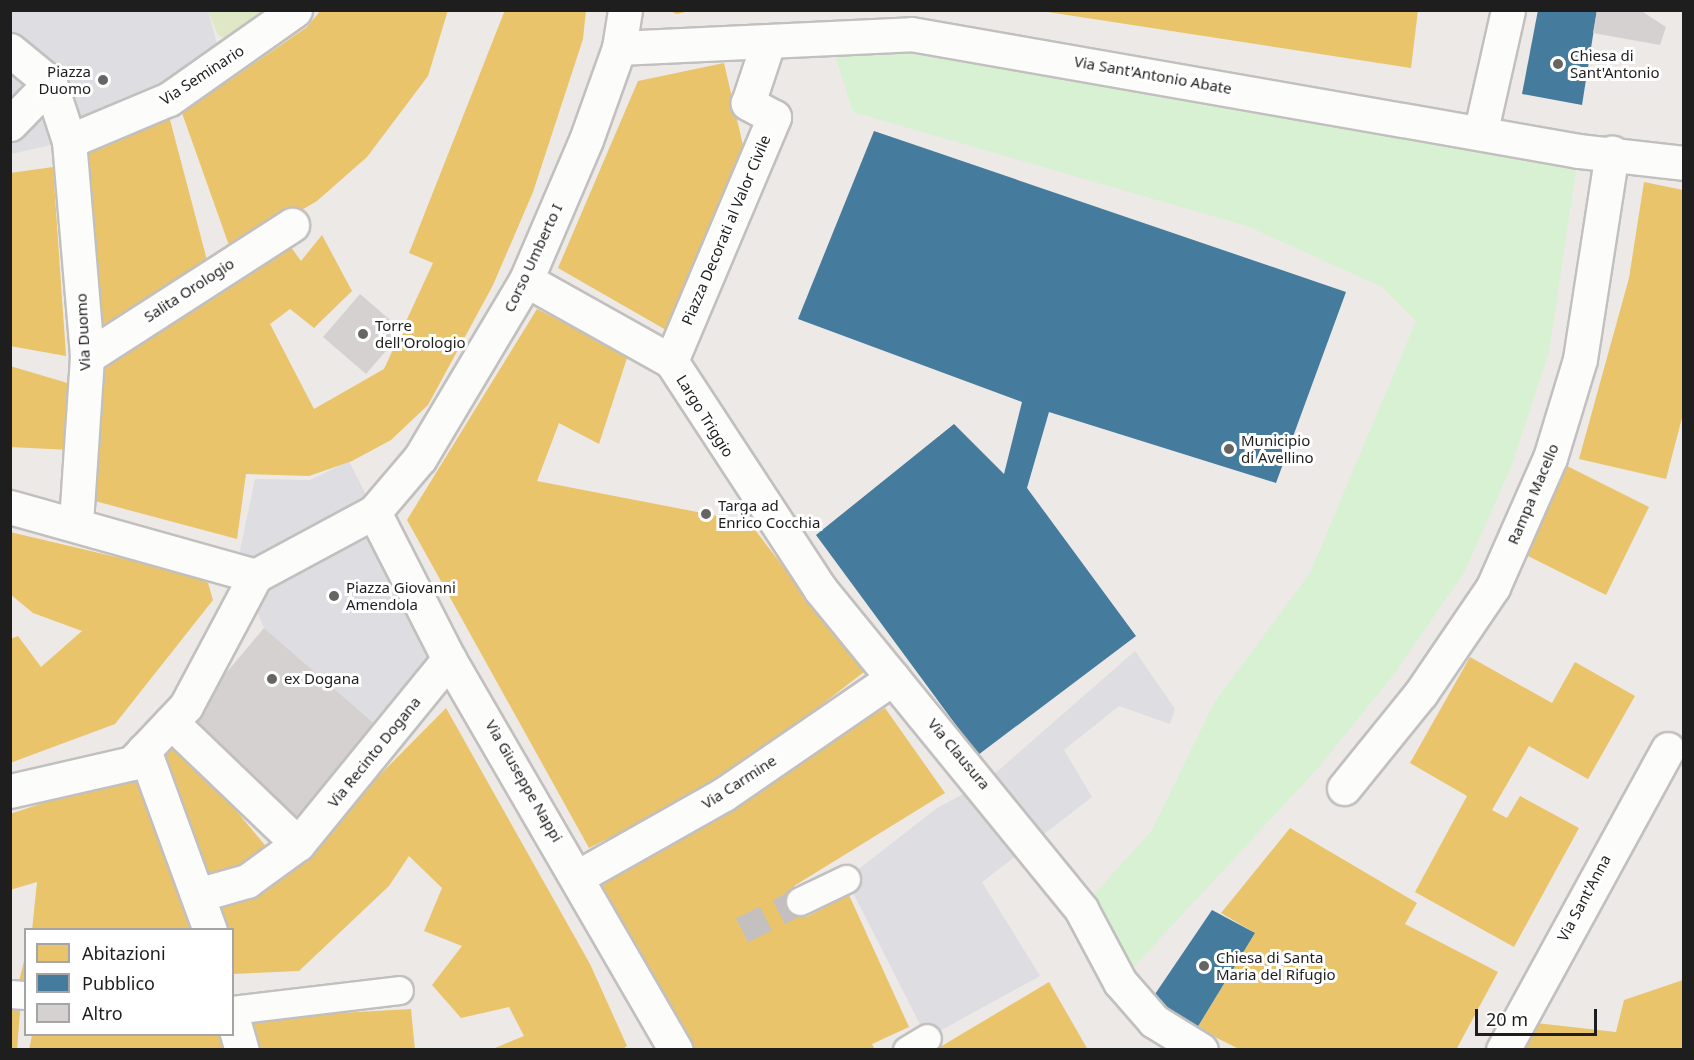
<!DOCTYPE html>
<style>
body{margin:0}
#map{position:relative;width:1694px;height:1060px;overflow:hidden;background:#ece9e7;font-family:"Noto Sans",sans-serif}
div>[style]{position:absolute}
.grass>*{inset:0;background:#dfe8c6}
.park>*{inset:0;background:#d8f1d3}
.plaza>*{inset:0;background:#dedde2}
.homes>*{inset:0;background:#e9c46a}
.public>*{inset:0;background:#457b9d}
.building>*{inset:0;background:#d5d1d0}
.pedestrian-tunnel>*{height:27px;margin-top:-13.5px;transform-origin:0;background:repeating-linear-gradient(90deg,#c3c0bf 0 27px,transparent 0 41px)}
.roads{filter:drop-shadow(2px 0 #c2c0bf) drop-shadow(-2px 0 #c2c0bf) drop-shadow(0 2px #c2c0bf) drop-shadow(0 -2px #c2c0bf)}
.pedestrian>*{height:27px;margin:-13.5px;padding:0 13.5px;transform-origin:13.5px;border-radius:13.5px;background:#fcfcfb}
.minor>*{height:33px;margin:-16.5px;padding:0 16.5px;transform-origin:16.5px;border-radius:16.5px;background:#fcfcfb}
.dots>*{width:16px;height:16px;translate:-50% -50%;box-sizing:border-box;border:3px solid #fff;border-radius:50%}
span{translate:-50% -50%;white-space:nowrap;text-align:center;line-height:1.15;-webkit-text-stroke:6px #fff;paint-order:stroke}
.poi-label{font-size:15px;color:#1e1e1e}
.left{translate:0 -50%;text-align:left}
.right{translate:-100% -50%;text-align:right}
.street-label{font-size:15px;color:#1e1e1e}
.frame{position:absolute;inset:0;border:12px solid #1e1e1e;pointer-events:none}
.legend{position:absolute;left:24px;top:928px;width:210px;height:108px;box-sizing:border-box;background:#fff;border:2px solid #a5a5a5;margin:0;padding:8px 10px;list-style:none;font-size:18px;color:#1e1e1e}
.legend li{display:flex;align-items:center;gap:12px;height:30px}
.legend b{width:30px;border:2px solid #a5a5a5}
.scale{position:absolute;left:1475px;top:1009px;width:122px;height:27px;box-sizing:border-box;border:3px solid #1e1e1e;border-top:0;padding-left:8px;font-size:18px;line-height:21px;white-space:nowrap;color:#1e1e1e;-webkit-text-stroke:4px #fff;paint-order:stroke}
</style>
<div id="map">
<div class="grass">
<div style="clip-path:polygon(208px 11px,261px 11px,226px 39px,218px 35px)"></div>
</div>
<div class="park">
<div style="clip-path:polygon(911px 34px,1579px 151px,1549px 352px,1511px 467px,1465px 571px,1395px 673px,1318px 768px,1120px 982px,1081px 909px,1152px 830px,1215px 701px,1310px 573px,1416px 321px,1382px 287px,1247px 226px,853px 112px,830px 39px)"></div>
</div>
<div class="plaza">
<div style="clip-path:polygon(10px 11px,208px 11px,222px 62px,69px 141px,11px 154px)"></div>
<div style="clip-path:polygon(349px 461px,449px 659px,385px 733px,264px 628px,237px 565px,255px 479px,310px 480px)"></div>
<div style="clip-path:polygon(1135px 651px,1175px 709px,1170px 724px,1119px 706px,1064px 750px,1092px 797px,982px 882px,1040px 976px,927px 1038px,846px 879px,937px 808px,984px 783px)"></div>
</div>
<div class="homes">
<div style="clip-path:polygon(321px 10px,448px 10px,428px 76px,367px 157px,317px 201px,231px 251px,182px 113px,307px 27px)"></div>
<div style="clip-path:polygon(505px 10px,586px 10px,583px 39px,533px 192px,493px 285px,428px 405px,391px 440px,352px 461px,309px 476px,246px 474px,237px 539px,91px 500px,96px 379px,111px 353px,285px 239px,301px 261px,322px 235px,352px 291px,314px 328px,290px 309px,270px 324px,314px 409px,384px 369px,433px 263px,409px 253px)"></div>
<div style="clip-path:polygon(667px 10px,689px 10px,689px 11px,677px 14px)"></div>
<div style="clip-path:polygon(1035px 10px,1418px 10px,1411px 68px)"></div>
<div style="clip-path:polygon(724px 63px,745px 154px,666px 330px,558px 268px,638px 81px)"></div>
<div style="clip-path:polygon(169px 116px,208px 264px,101px 330px,81px 153px)"></div>
<div style="clip-path:polygon(53px 167px,66px 356px,10px 346px,10px 173px)"></div>
<div style="clip-path:polygon(1644px 182px,1683px 190px,1683px 414px,1666px 479px,1579px 459px,1629px 278px)"></div>
<div style="clip-path:polygon(537px 309px,628px 355px,599px 444px,559px 423px,537px 481px,749px 522px,864px 672px,724px 780px,589px 848px,407px 520px)"></div>
<div style="clip-path:polygon(10px 366px,71px 384px,70px 450px,10px 447px)"></div>
<div style="clip-path:polygon(1567px 466px,1649px 507px,1606px 595px,1524px 554px)"></div>
<div style="clip-path:polygon(10px 532px,184px 573px,208px 583px,213px 600px,115px 724px,10px 763px,10px 639px,18px 636px,41px 667px,82px 631px,33px 613px,10px 594px)"></div>
<div style="clip-path:polygon(1470px 657px,1552px 703px,1575px 662px,1635px 696px,1588px 779px,1529px 746px,1492px 810px,1507px 818px,1520px 796px,1579px 828px,1514px 947px,1415px 892px,1467px 796px,1410px 763px)"></div>
<div style="clip-path:polygon(446px 708px,590px 964px,627px 1046px,621px 1050px,490px 1050px,524px 1036px,509px 1007px,461px 1018px,432px 985px,462px 946px,424px 931px,442px 888px,409px 856px,389px 886px,299px 971px,232px 974px,232px 930px,221px 930px,215px 908px,275px 881px)"></div>
<div style="clip-path:polygon(885px 708px,945px 793px,794px 886px,806px 917px,849px 895px,909px 1027px,872px 1044px,875px 1050px,690px 1050px,600px 881px)"></div>
<div style="clip-path:polygon(172px 734px,269px 850px,206px 881px,152px 756px)"></div>
<div style="clip-path:polygon(139px 771px,198px 930px,32px 930px,37px 882px,10px 890px,10px 814px)"></div>
<div style="clip-path:polygon(1290px 828px,1417px 903px,1405px 924px,1498px 972px,1456px 1050px,1241px 1050px,1197px 1028px,1255px 933px,1221px 913px)"></div>
<div style="clip-path:polygon(25px 957px,26px 985px,18px 985px)"></div>
<div style="clip-path:polygon(1683px 980px,1683px 1050px,1523px 1050px,1536px 1023px,1616px 1032px,1624px 1000px)"></div>
<div style="clip-path:polygon(1049px 982px,1088px 1050px,935px 1050px)"></div>
<div style="clip-path:polygon(10px 998px,21px 999px,17px 1050px,10px 1050px)"></div>
<div style="clip-path:polygon(411px 1009px,415px 1050px,257px 1050px,250px 1018px)"></div>
<div style="clip-path:polygon(32px 1035px,223px 1035px,227px 1050px,29px 1050px)"></div>
</div>
<div class="public">
<div style="clip-path:polygon(1538px 10px,1597px 10px,1582px 105px,1522px 94px)"></div>
<div style="clip-path:polygon(874px 131px,1346px 292px,1276px 483px,1049px 412px,1027px 488px,1136px 636px,978px 755px,816px 535px,954px 424px,1004px 474px,1022px 402px,798px 319px)"></div>
<div style="clip-path:polygon(1212px 910px,1255px 933px,1197px 1028px,1151px 1000px)"></div>
</div>
<div class="building">
<div style="clip-path:polygon(1597px 10px,1640px 10px,1666px 27px,1660px 45px,1593px 33px)"></div>
<div style="clip-path:polygon(360px 294px,403px 331px,366px 374px,323px 337px)"></div>
<div style="clip-path:polygon(264px 628px,385px 733px,296px 834px,177px 731px)"></div>
</div>
<div class="pedestrian-tunnel">
<div style="left:742px;top:930px;width:65px;rotate:-26.6deg"></div>
</div>
<div class="roads">
<div class="pedestrian">
<div style="left:800px;top:901px;width:51px;rotate:-25.6deg"></div>
<div style="left:10px;top:994px;width:16px;rotate:4deg"></div>
<div style="left:232px;top:1010px;width:168px;rotate:-6.8deg"></div>
<div style="left:907px;top:1050px;width:23px;rotate:-31deg"></div>
</div>
<div class="minor">
<div style="left:619px;top:48px;width:292px;rotate:-2.7deg"></div>
<div style="left:911px;top:34px;width:678px;rotate:9.93deg"></div>
<div style="left:1579px;top:151px;width:106px;rotate:6.5deg"></div>
<div style="left:10px;top:50px;width:52px;rotate:39.5deg"></div>
<div style="left:50px;top:83px;width:61px;rotate:71.9deg"></div>
<div style="left:69px;top:141px;width:217px;rotate:85.2deg"></div>
<div style="left:87px;top:357px;width:166px;rotate:93.8deg"></div>
<div style="left:10px;top:124px;width:57px;rotate:-45.7deg"></div>
<div style="left:1481px;top:130px;width:123px;rotate:-77.3deg"></div>
<div style="left:69px;top:141px;width:108px;rotate:-22.8deg"></div>
<div style="left:169px;top:99px;width:154px;rotate:-35.2deg"></div>
<div style="left:526px;top:280px;width:166px;rotate:29.2deg"></div>
<div style="left:671px;top:361px;width:274px;rotate:56.8deg"></div>
<div style="left:821px;top:590px;width:412px;rotate:50.8deg"></div>
<div style="left:1081px;top:909px;width:83px;rotate:61.9deg"></div>
<div style="left:1120px;top:982px;width:52px;rotate:48.9deg"></div>
<div style="left:1154px;top:1021px;width:55px;rotate:31.7deg"></div>
<div style="left:87px;top:357px;width:244px;rotate:-32.8deg"></div>
<div style="left:671px;top:361px;width:265px;rotate:-67.1deg"></div>
<div style="left:774px;top:117px;width:30px;rotate:-152deg"></div>
<div style="left:748px;top:103px;width:63px;rotate:-71.6deg"></div>
<div style="left:10px;top:507px;width:255px;rotate:15.7deg"></div>
<div style="left:374px;top:512px;width:165px;rotate:63deg"></div>
<div style="left:449px;top:659px;width:452px;rotate:59.9deg"></div>
<div style="left:255px;top:576px;width:135px;rotate:-28.3deg"></div>
<div style="left:374px;top:512px;width:71px;rotate:-49.6deg"></div>
<div style="left:420px;top:458px;width:207px;rotate:-59.2deg"></div>
<div style="left:526px;top:280px;width:152px;rotate:-66.8deg"></div>
<div style="left:586px;top:140px;width:98px;rotate:-70.3deg"></div>
<div style="left:619px;top:48px;width:38px;rotate:-81deg"></div>
<div style="left:171px;top:722px;width:176px;rotate:43.8deg"></div>
<div style="left:144px;top:750px;width:192px;rotate:69.9deg"></div>
<div style="left:1344px;top:788px;width:122px;rotate:-51deg"></div>
<div style="left:1421px;top:693px;width:128px;rotate:-55.8deg"></div>
<div style="left:1493px;top:587px;width:141px;rotate:-66.2deg"></div>
<div style="left:1550px;top:458px;width:103px;rotate:-73.1deg"></div>
<div style="left:1580px;top:359px;width:209px;rotate:-81.2deg"></div>
<div style="left:10px;top:791px;width:125px;rotate:-12.9deg"></div>
<div style="left:132px;top:763px;width:79px;rotate:-46.5deg"></div>
<div style="left:186px;top:706px;width:147px;rotate:-62deg"></div>
<div style="left:579px;top:876px;width:167px;rotate:-29.5deg"></div>
<div style="left:724px;top:794px;width:205px;rotate:-34.5deg"></div>
<div style="left:201px;top:894px;width:48px;rotate:-15.8deg"></div>
<div style="left:247px;top:881px;width:63px;rotate:-36deg"></div>
<div style="left:298px;top:844px;width:239px;rotate:-50.8deg"></div>
<div style="left:232px;top:1016px;width:35px;rotate:74deg"></div>
<div style="left:1503px;top:1050px;width:343px;rotate:-61.3deg"></div>
</div>
</div>
<div class="dots">
<div style="left:1558px;top:64px;background:#666564"></div>
<div style="left:103px;top:80px;background:#666564"></div>
<div style="left:363px;top:334px;background:#666564"></div>
<div style="left:1229px;top:449px;background:#666564"></div>
<div style="left:706px;top:514px;background:#666564"></div>
<div style="left:334px;top:596px;background:#666564"></div>
<div style="left:272px;top:679px;background:#666564"></div>
<div style="left:1204px;top:966px;background:#666564"></div>
</div>
<div class="poi-label">
<span class="left" style="left:1570px;top:64px">Chiesa di<br>Sant'Antonio</span>
<span class="right" style="left:91px;top:80px">Piazza<br>Duomo</span>
<span class="left" style="left:375px;top:334px">Torre<br>dell'Orologio</span>
<span class="left" style="left:1241px;top:449px">Municipio<br>di Avellino</span>
<span class="left" style="left:718px;top:514px">Targa ad<br>Enrico Cocchia</span>
<span class="left" style="left:346px;top:596px">Piazza Giovanni<br>Amendola</span>
<span class="left" style="left:284px;top:679px">ex Dogana</span>
<span class="left" style="left:1216px;top:966px">Chiesa di Santa<br>Maria del Rifugio</span>
</div>
<div class="street-label">
<span style="left:202px;top:75px;rotate:-33deg">Via Seminario</span>
<span style="left:1153px;top:75px;rotate:10deg">Via Sant'Antonio Abate</span>
<span style="left:726px;top:230px;rotate:-67deg">Piazza Decorati al Valor Civile</span>
<span style="left:533px;top:258px;rotate:-65deg">Corso Umberto I</span>
<span style="left:189px;top:290px;rotate:-33deg">Salita Orologio</span>
<span style="left:83px;top:332px;rotate:-93deg">Via Duomo</span>
<span style="left:705px;top:416px;rotate:58deg">Largo Triggio</span>
<span style="left:1533px;top:494px;rotate:-67deg">Rampa Macello</span>
<span style="left:374px;top:752px;rotate:-51deg">Via Recinto Dogana</span>
<span style="left:959px;top:754px;rotate:50deg">Via Clausura</span>
<span style="left:524px;top:781px;rotate:60deg">Via Giuseppe Nappi</span>
<span style="left:739px;top:782px;rotate:-33deg">Via Carmine</span>
<span style="left:1584px;top:898px;rotate:-62deg">Via Sant'Anna</span>
</div>
<div class="frame"></div>
<ul class="legend">
<li><b style="height:16px;background:#e9c46a"></b>Abitazioni</li>
<li><b style="height:16px;background:#457b9d"></b>Pubblico</li>
<li><b style="height:16px;background:#d5d1d0"></b>Altro</li>
</ul>
<div class="scale">20 m</div>
</div>
